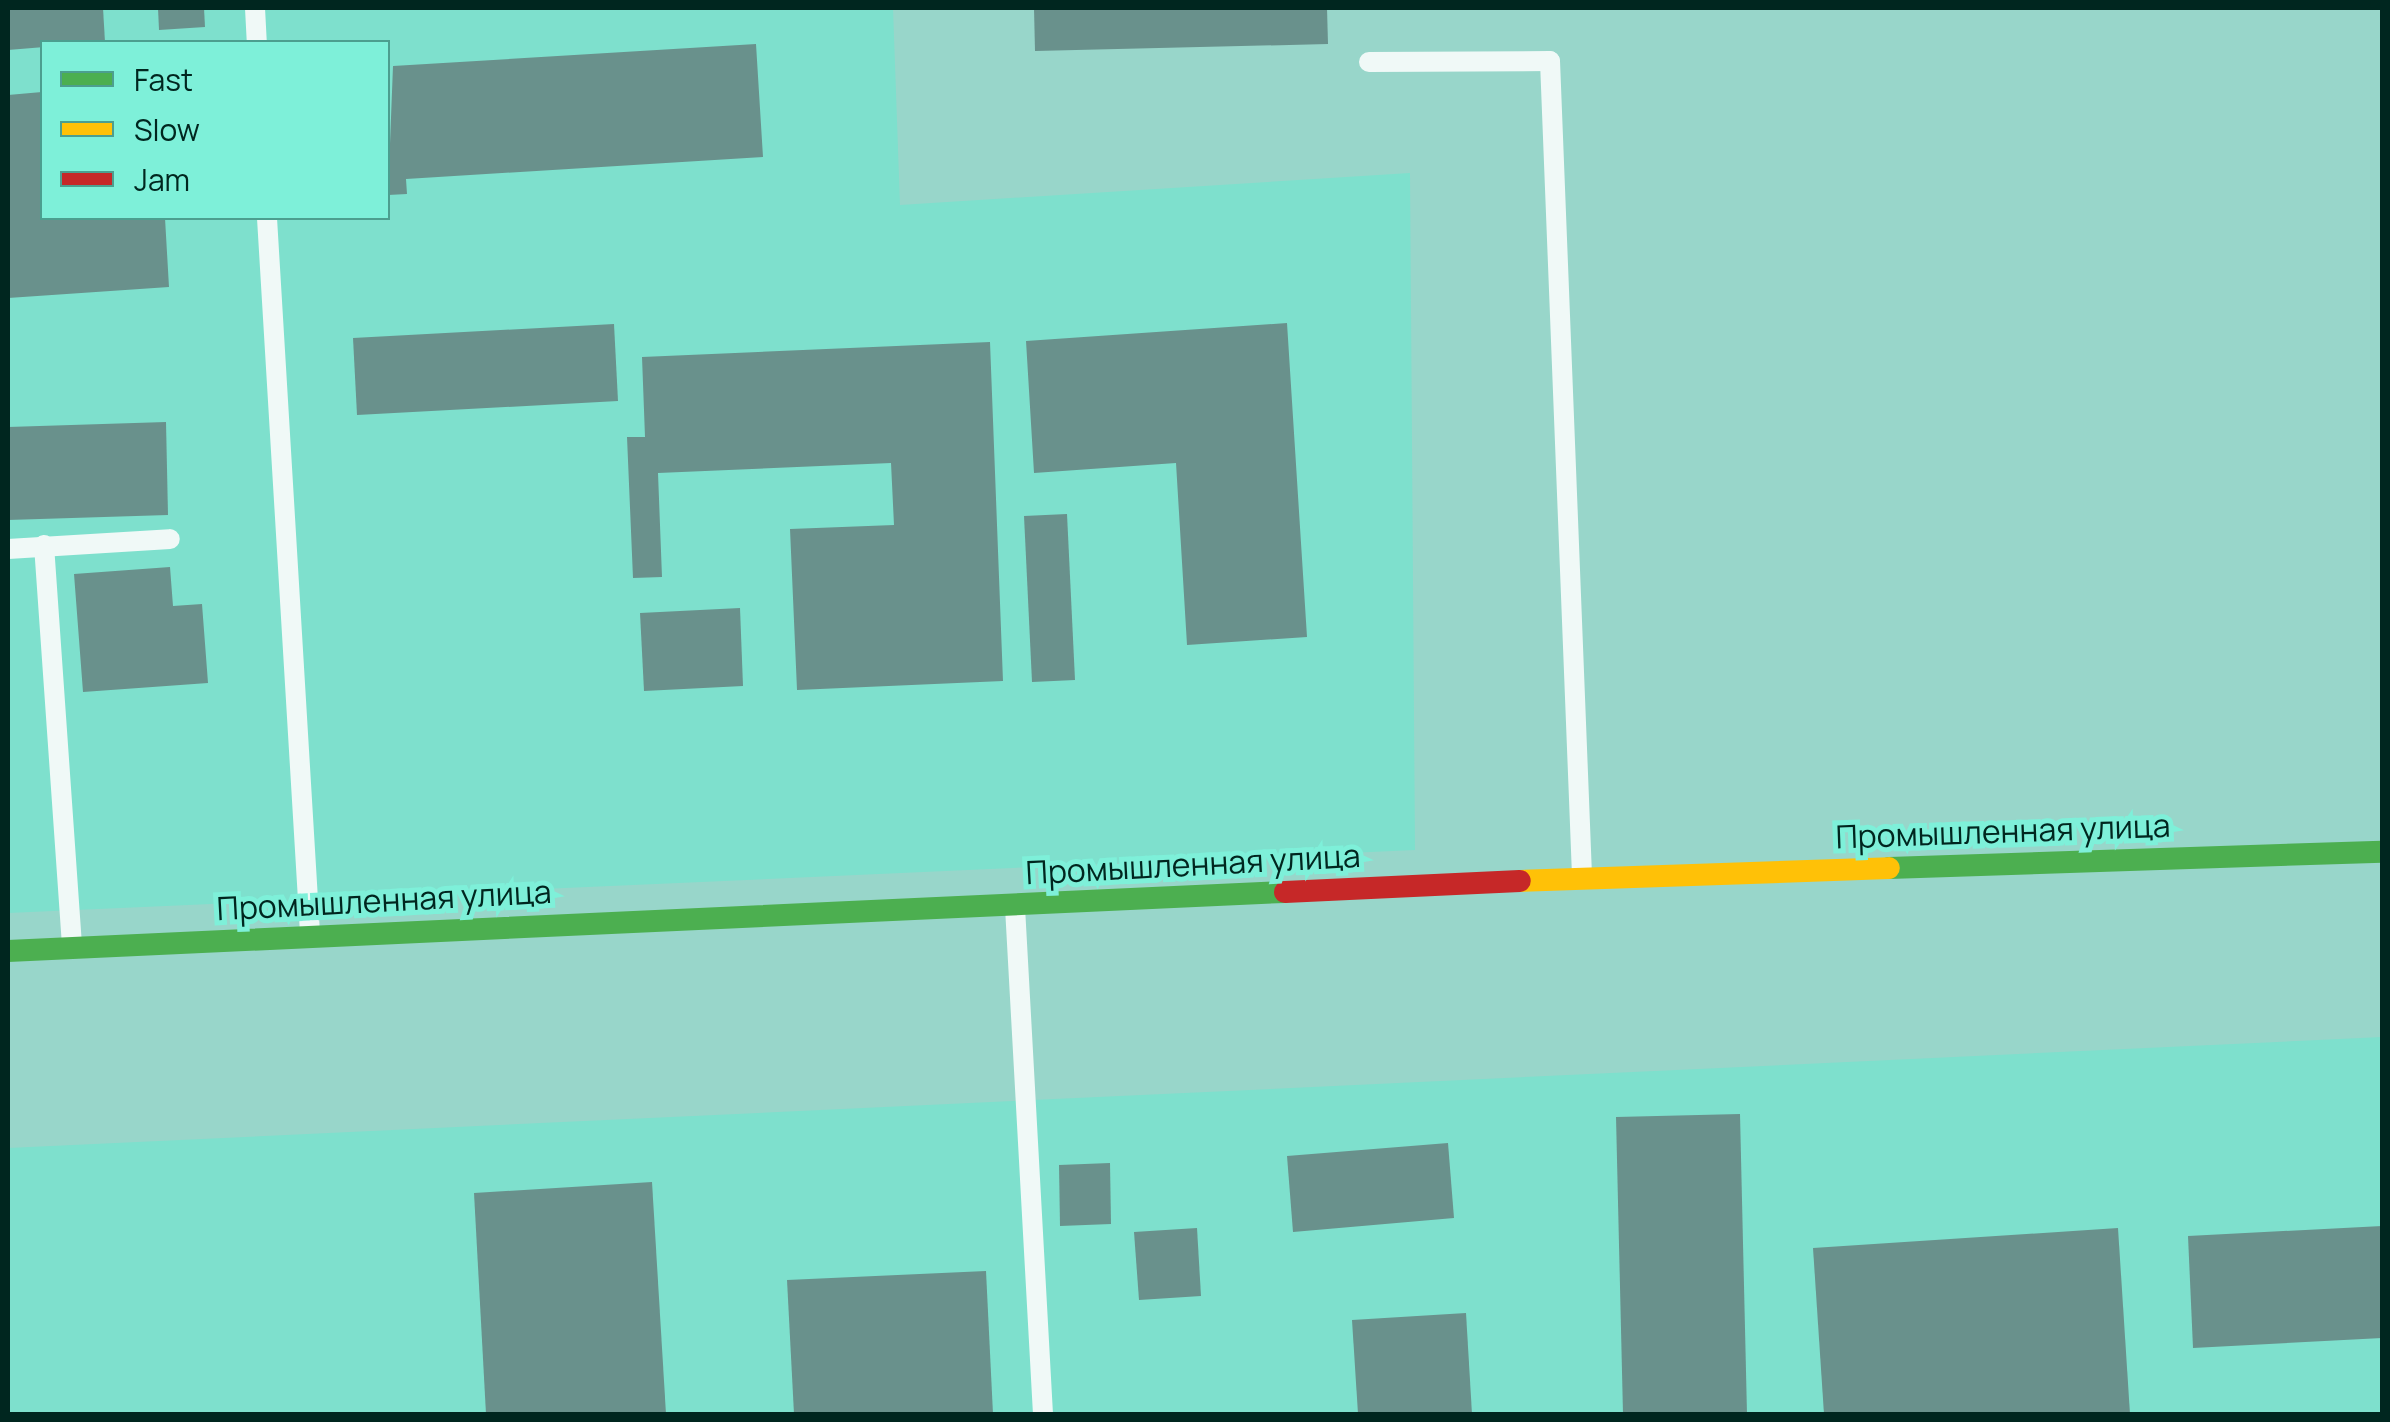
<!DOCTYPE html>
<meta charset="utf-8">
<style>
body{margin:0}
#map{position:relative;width:2390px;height:1422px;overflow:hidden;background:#98d6ca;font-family:Manrope,sans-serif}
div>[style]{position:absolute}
.built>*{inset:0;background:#7ee0cd}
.building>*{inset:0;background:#69918c}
.lane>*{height:20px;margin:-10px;padding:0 10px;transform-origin:10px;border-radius:10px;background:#f0f9f7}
.fast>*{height:22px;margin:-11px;padding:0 11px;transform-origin:11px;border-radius:11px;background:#4caf50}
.slow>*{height:22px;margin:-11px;padding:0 11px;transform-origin:11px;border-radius:11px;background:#ffc107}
.jam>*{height:22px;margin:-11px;padding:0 11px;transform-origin:11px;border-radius:11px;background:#c62828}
span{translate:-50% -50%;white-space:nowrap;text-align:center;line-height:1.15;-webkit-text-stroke:10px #7ef0d9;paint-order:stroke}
.street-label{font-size:32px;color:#00261f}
.frame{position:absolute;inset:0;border:10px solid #00261f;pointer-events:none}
.legend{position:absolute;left:40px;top:40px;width:350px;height:180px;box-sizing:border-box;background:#7ef0d9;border:2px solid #4c9f8f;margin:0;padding:12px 18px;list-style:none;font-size:30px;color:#00261f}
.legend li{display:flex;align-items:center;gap:20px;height:50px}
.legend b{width:50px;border:2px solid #4c9f8f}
</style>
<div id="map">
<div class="built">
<div style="clip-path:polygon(evenodd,8px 8px,893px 8px,900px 205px,1410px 173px,1415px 850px,8px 913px,8px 8px,42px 42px,388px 42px,388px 218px,42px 218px,42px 42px)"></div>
<div style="clip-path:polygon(2382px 1037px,2382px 1414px,8px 1414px,8px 1148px)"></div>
</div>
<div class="building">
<div style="clip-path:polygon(8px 8px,103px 8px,105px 42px,8px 50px)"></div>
<div style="clip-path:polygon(158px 8px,204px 8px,205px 27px,159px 30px)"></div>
<div style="clip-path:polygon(1034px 8px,1327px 8px,1328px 44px,1035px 51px)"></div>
<div style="clip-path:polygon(756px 44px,763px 157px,406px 179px,407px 194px,388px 195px,393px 66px)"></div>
<div style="clip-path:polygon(42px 92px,42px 218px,165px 218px,169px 287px,8px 298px,8px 95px)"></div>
<div style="clip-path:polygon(1287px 323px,1307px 637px,1187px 645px,1176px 463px,1034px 473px,1026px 341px)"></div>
<div style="clip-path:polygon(614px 324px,618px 401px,357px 415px,353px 338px)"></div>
<div style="clip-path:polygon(990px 342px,1003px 681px,797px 690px,790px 529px,894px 525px,891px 463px,658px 473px,662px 577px,633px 578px,627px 437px,645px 437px,642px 357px)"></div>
<div style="clip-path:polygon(166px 422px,168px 515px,8px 520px,8px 427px)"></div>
<div style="clip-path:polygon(1067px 514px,1075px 680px,1032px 682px,1024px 516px)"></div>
<div style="clip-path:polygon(170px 567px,173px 606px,202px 604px,208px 683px,83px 692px,74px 574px)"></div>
<div style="clip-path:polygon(740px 608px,743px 686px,644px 691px,640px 613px)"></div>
<div style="clip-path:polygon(1740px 1114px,1747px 1414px,1623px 1414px,1616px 1117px)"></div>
<div style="clip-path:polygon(1448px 1143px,1454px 1218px,1293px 1232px,1287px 1156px)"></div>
<div style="clip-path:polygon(1110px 1163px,1111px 1224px,1060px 1226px,1059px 1165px)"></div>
<div style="clip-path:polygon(652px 1182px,666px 1414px,486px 1414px,474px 1193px)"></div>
<div style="clip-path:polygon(2382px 1226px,2382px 1338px,2193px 1348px,2188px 1236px)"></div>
<div style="clip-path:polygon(1197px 1228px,1201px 1296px,1139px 1300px,1134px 1232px)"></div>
<div style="clip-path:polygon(2118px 1228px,2130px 1414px,1824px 1414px,1813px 1248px)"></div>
<div style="clip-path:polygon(986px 1271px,993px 1414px,794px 1414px,787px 1280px)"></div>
<div style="clip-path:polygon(1466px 1313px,1472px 1414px,1358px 1414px,1352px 1320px)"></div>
</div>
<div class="lane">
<div style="left:255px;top:8px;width:34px;rotate:87deg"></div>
<div style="left:1369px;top:62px;width:181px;rotate:-0.3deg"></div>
<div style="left:1550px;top:61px;width:816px;rotate:87.75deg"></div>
<div style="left:267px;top:218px;width:717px;rotate:86.56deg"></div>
<div style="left:44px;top:545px;width:402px;rotate:86deg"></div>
<div style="left:8px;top:549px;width:162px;rotate:-3.5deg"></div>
<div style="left:1015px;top:907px;width:508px;rotate:86.84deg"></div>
</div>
<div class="fast">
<div style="left:1889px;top:868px;width:493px;rotate:-1.9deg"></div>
<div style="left:8px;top:951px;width:1278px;rotate:-2.65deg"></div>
</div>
<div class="slow">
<div style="left:1520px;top:881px;width:369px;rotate:-2deg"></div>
</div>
<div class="jam">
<div style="left:1285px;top:892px;width:235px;rotate:-2.7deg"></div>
</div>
<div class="street-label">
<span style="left:2003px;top:831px;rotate:-2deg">Промышленная улица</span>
<span style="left:1193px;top:864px;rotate:-3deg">Промышленная улица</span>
<span style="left:384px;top:900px;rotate:-3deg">Промышленная улица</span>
</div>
<div class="frame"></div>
<ul class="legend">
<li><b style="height:12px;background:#4caf50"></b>Fast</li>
<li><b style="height:12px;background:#ffc107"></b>Slow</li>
<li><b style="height:12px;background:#c62828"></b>Jam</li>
</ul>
</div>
